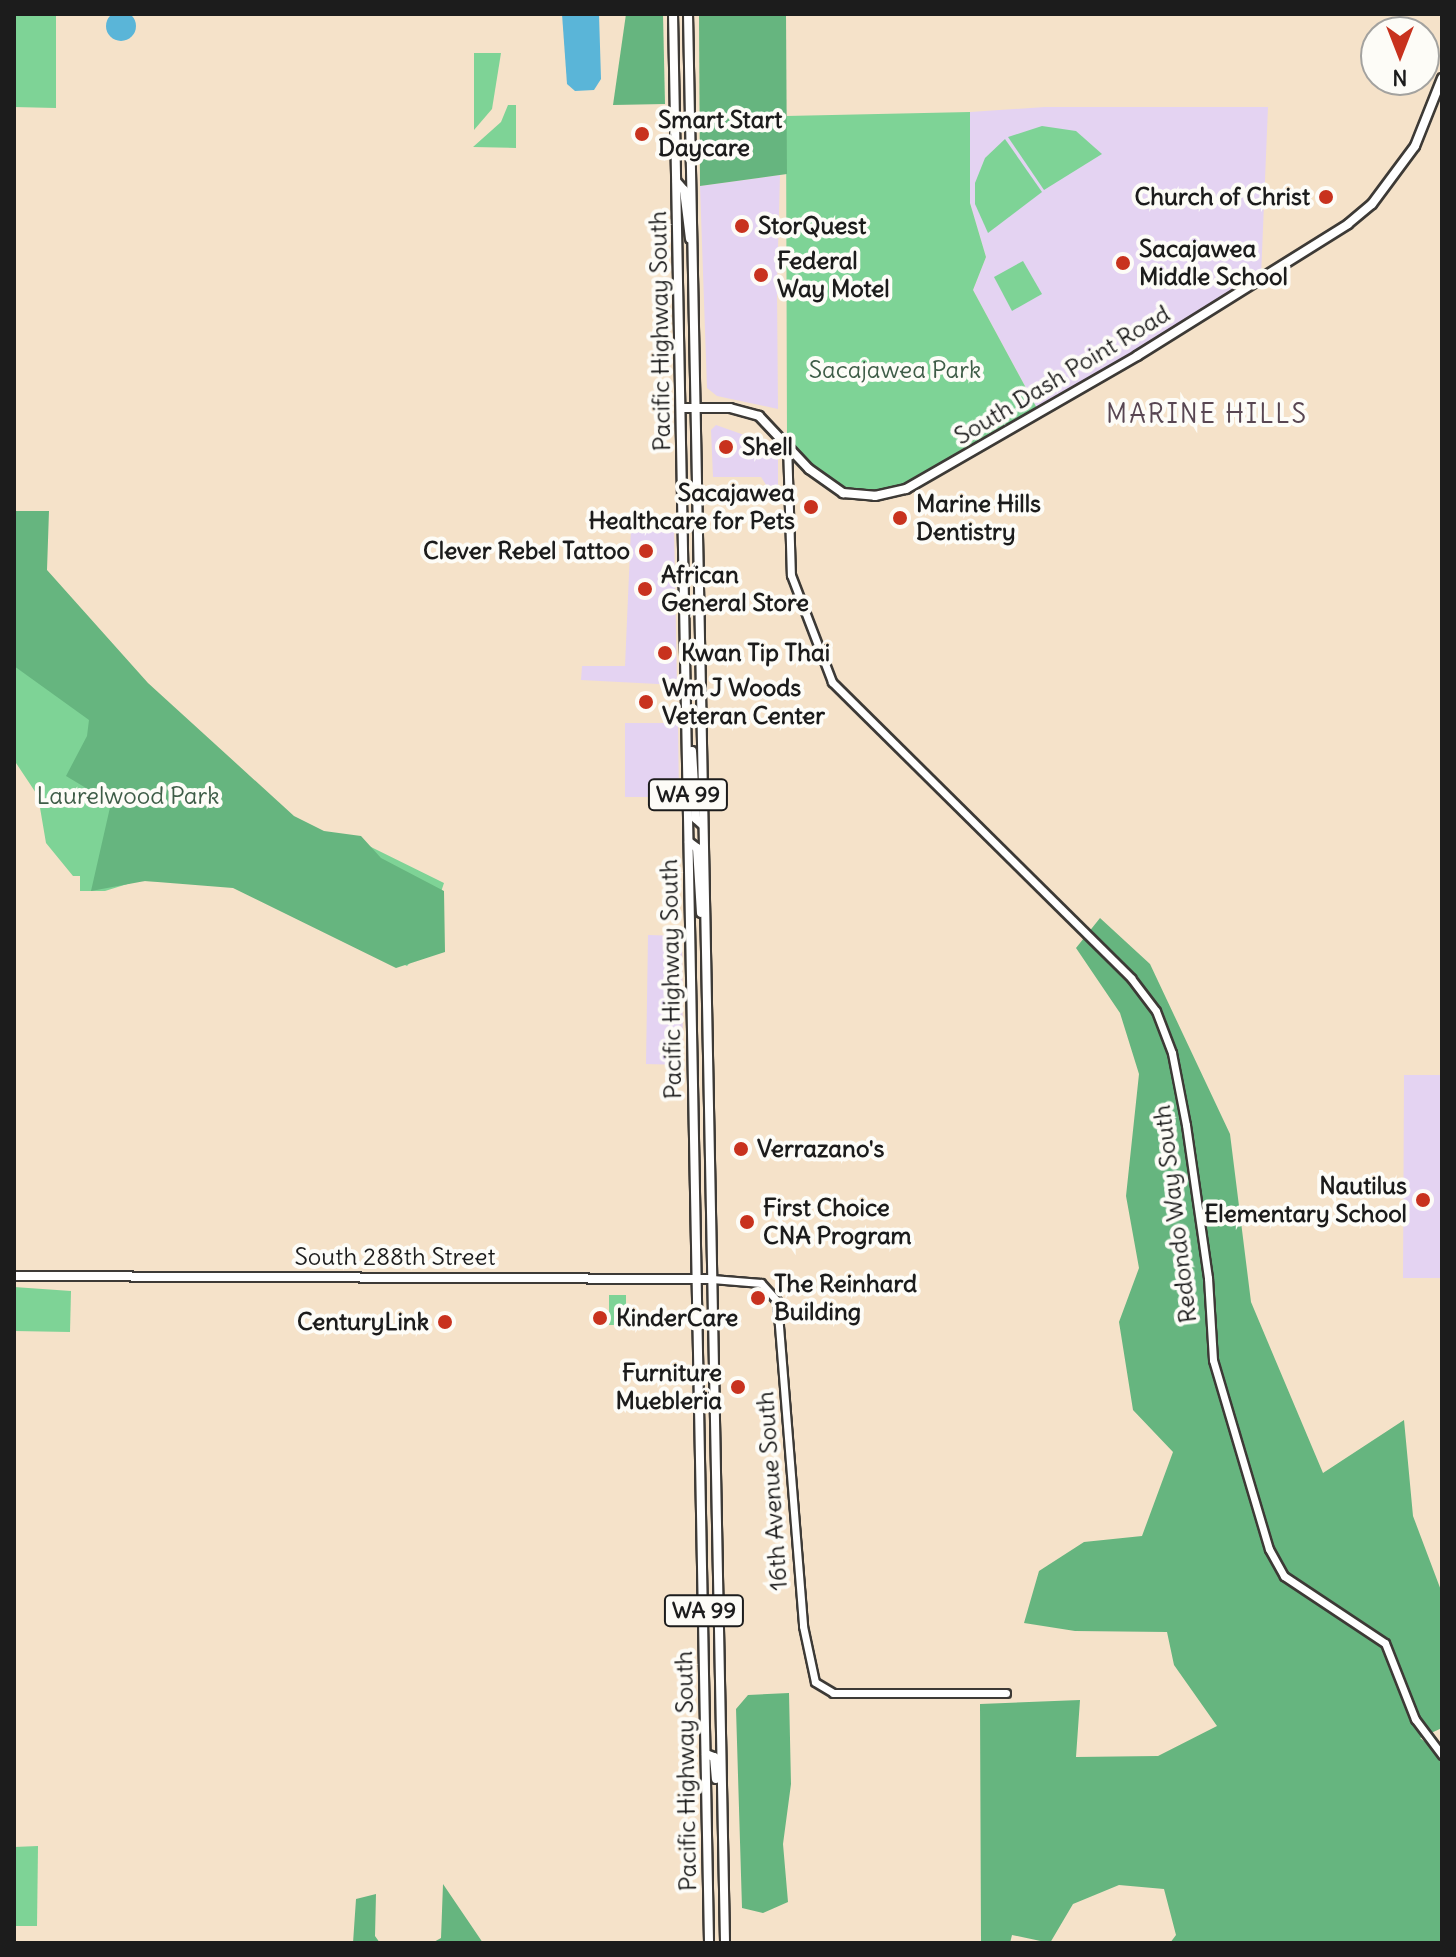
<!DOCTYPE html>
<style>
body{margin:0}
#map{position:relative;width:1456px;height:1957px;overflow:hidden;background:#f5e2c9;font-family:Delius,sans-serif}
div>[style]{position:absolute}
.built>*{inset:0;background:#e4d3f2}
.green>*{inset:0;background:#7ed396}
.forest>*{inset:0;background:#66b57f}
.water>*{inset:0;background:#5ab5d8}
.round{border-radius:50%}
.roads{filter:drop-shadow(2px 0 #3d3a36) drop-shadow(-2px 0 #3d3a36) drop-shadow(0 2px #3d3a36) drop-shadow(0 -2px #3d3a36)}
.minor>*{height:7px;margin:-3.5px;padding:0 3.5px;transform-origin:3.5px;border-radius:3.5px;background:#fff}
.major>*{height:8px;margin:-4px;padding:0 4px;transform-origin:4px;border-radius:4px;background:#fff}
.dots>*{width:22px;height:22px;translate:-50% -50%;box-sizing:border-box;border:4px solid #fdfcf7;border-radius:50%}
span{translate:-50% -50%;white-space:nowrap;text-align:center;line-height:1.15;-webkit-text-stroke:8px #fdfcf7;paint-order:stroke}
.shield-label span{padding:2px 6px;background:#fdfcf7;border:2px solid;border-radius:6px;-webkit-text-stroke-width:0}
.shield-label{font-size:22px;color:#1c1c1c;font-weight:700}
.poi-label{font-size:24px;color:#1c1c1c;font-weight:700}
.left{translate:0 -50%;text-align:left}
.right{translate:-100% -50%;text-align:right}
.street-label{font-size:24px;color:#1c1c1c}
.park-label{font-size:24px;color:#3e5c47}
.neighbourhood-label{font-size:26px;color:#584652;letter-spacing:2px}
.frame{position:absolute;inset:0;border:16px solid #1c1c1c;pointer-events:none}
.north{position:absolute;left:1360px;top:16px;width:80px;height:80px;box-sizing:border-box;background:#fdfcf7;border:2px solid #a3a29f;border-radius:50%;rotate:180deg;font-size:22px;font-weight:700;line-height:32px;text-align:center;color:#1c1c1c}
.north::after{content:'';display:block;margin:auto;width:28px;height:36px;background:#c8321e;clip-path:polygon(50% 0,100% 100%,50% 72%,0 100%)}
</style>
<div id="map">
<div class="built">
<div style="clip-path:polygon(1045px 107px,1268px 107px,1261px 277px,1039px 412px,973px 290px,986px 257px,970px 203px,970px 112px)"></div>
<div style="clip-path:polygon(780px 175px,777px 287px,778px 409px,717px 396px,707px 388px,700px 186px)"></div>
<div style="clip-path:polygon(716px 425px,764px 442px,778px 458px,778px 492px,770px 491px,761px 477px,713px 477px,711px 430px)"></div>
<div style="clip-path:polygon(674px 526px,677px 685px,581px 680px,582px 666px,625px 666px,631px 528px,660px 532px)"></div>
<div style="clip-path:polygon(625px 723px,678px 723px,679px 797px,625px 797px)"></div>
<div style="clip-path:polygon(648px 935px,682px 936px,683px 1065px,646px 1064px)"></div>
<div style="clip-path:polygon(1404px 1075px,1442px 1075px,1442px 1278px,1403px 1278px)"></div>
</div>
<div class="green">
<div style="clip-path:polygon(14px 14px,56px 14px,56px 108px,14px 107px)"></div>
<div style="clip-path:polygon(474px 53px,501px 53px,492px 109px,474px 130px)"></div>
<div style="clip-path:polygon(508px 105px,516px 105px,516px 148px,473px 147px,501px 122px)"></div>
<div style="clip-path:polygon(970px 112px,970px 203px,986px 257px,973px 290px,1039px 412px,892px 494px,835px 489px,787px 443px,786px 116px)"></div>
<div style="clip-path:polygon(1042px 126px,1076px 131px,1102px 154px,1044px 190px,1008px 137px)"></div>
<div style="clip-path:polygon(1005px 139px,1042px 192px,988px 233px,975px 204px,975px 183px,985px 158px)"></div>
<div style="clip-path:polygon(1023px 261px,1042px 294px,1012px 311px,994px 277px)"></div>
<div style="clip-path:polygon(14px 527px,45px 566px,53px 588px,177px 726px,293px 822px,369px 846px,444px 883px,433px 916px,434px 936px,407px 966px,259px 895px,216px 882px,137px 881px,105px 891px,80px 891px,80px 876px,73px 876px,46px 843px,38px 796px,14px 760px)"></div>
<div style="clip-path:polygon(14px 1287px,71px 1291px,70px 1332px,14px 1331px)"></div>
<div style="clip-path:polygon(609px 1295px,626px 1295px,626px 1325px,609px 1325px)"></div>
<div style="clip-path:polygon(38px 1846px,37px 1926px,14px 1926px,14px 1847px)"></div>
</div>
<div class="forest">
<div style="clip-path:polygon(626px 14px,663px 14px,665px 104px,613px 105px)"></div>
<div style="clip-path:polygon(699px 14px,786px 14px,787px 174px,700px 186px)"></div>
<div style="clip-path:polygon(14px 511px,49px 511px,47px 570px,148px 683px,294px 816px,324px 831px,361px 836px,381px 858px,444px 891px,445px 952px,396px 968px,233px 888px,145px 881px,91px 891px,111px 803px,66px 776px,87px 736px,89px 720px,14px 666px)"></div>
<div style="clip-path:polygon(1100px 918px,1150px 964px,1230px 1134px,1251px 1302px,1323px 1473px,1404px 1420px,1413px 1516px,1442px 1593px,1442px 1728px,1420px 1738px,1442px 1755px,1441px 1943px,1170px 1943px,1176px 1935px,1164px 1889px,1119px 1885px,1073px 1904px,1050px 1943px,1012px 1935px,1010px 1943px,981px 1943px,980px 1704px,1080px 1700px,1076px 1757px,1158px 1756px,1217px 1726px,1174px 1665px,1167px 1632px,1075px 1631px,1024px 1623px,1039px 1571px,1084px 1542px,1142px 1536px,1173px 1452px,1133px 1410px,1119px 1322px,1139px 1268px,1126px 1196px,1139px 1074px,1120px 1013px,1076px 948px)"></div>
<div style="clip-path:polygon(789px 1693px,791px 1784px,783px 1844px,788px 1902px,763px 1913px,742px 1908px,736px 1709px,748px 1695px)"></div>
<div style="clip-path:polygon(443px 1884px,483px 1943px,432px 1943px,441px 1938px)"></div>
<div style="clip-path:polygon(376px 1894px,375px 1936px,380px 1943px,353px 1943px,356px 1899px)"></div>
</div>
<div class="water">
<div class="round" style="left:106px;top:11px;width:30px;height:30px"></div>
<div style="clip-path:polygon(562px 14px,599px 14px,601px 79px,594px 90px,575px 91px,567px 84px)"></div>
</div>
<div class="roads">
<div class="minor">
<div style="left:787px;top:443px;width:132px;rotate:88.3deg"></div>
<div style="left:791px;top:575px;width:115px;rotate:69deg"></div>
<div style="left:832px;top:682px;width:421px;rotate:44.7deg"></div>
<div style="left:1131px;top:978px;width:41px;rotate:52.9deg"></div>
<div style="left:1156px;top:1011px;width:45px;rotate:69.1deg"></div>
<div style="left:1172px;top:1053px;width:73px;rotate:79deg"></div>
<div style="left:1186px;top:1125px;width:155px;rotate:81.8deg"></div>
<div style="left:1208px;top:1278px;width:82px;rotate:86.5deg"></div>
<div style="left:1213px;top:1360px;width:197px;rotate:73.5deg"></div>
<div style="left:1269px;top:1549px;width:31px;rotate:61deg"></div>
<div style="left:1284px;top:1576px;width:121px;rotate:33.6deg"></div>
<div style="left:1385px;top:1643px;width:82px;rotate:68.5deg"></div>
<div style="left:1415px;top:1719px;width:45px;rotate:53.1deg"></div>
<div style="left:712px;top:1279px;width:49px;rotate:4.7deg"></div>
<div style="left:761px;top:1283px;width:24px;rotate:48deg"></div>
<div style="left:777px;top:1301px;width:326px;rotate:85.4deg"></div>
<div style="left:803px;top:1626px;width:57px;rotate:77.9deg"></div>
<div style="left:815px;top:1682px;width:21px;rotate:31deg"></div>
<div style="left:833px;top:1693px;width:173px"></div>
</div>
<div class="major">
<div style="left:673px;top:14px;width:1929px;rotate:88.93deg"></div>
<div style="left:688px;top:14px;width:1929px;rotate:88.9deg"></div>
<div style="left:677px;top:182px;width:11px;rotate:49deg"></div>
<div style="left:684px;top:190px;width:49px;rotate:83deg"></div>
<div style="left:681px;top:408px;width:49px"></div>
<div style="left:730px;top:408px;width:30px;rotate:15deg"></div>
<div style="left:759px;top:416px;width:73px;rotate:46.7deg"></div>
<div style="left:809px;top:469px;width:42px;rotate:35.2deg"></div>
<div style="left:843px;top:493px;width:32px;rotate:5deg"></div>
<div style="left:875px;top:496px;width:32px;rotate:-13deg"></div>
<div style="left:906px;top:489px;width:267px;rotate:-29.9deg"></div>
<div style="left:1137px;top:356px;width:249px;rotate:-32deg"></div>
<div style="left:1348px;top:224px;width:31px;rotate:-40deg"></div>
<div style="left:1372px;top:204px;width:72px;rotate:-53.4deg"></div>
<div style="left:1415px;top:146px;width:73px;rotate:-68.3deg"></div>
<div style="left:692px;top:751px;width:68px;rotate:86.6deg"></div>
<div style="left:696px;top:819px;width:9px;rotate:41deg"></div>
<div style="left:689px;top:842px;width:10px;rotate:37deg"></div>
<div style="left:697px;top:848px;width:65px;rotate:86.5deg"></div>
<div style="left:14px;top:1276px;width:698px;rotate:0.25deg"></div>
<div style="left:706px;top:1754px;width:9px;rotate:21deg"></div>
<div style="left:714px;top:1757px;width:22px;rotate:85deg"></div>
</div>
</div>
<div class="dots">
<div style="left:642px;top:134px;background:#c8321e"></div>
<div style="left:1326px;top:197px;background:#c8321e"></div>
<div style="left:742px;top:226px;background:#c8321e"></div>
<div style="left:1123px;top:263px;background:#c8321e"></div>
<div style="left:761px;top:275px;background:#c8321e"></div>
<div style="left:726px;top:447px;background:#c8321e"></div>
<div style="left:811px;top:507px;background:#c8321e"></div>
<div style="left:900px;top:518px;background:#c8321e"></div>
<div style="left:646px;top:551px;background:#c8321e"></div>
<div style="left:645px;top:589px;background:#c8321e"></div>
<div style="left:665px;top:653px;background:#c8321e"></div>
<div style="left:646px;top:702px;background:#c8321e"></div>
<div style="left:741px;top:1149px;background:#c8321e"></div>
<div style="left:1423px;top:1200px;background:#c8321e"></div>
<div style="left:747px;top:1222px;background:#c8321e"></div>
<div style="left:758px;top:1298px;background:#c8321e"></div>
<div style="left:600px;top:1318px;background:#c8321e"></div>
<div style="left:445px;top:1322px;background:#c8321e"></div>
<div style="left:738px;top:1387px;background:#c8321e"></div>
</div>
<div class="shield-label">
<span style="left:688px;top:795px">WA 99</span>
<span style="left:704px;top:1611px">WA 99</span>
</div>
<div class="poi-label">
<span class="left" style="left:658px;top:134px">Smart Start<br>Daycare</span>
<span class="right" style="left:1310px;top:197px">Church of Christ</span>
<span class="left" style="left:758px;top:226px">StorQuest</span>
<span class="left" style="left:1139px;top:263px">Sacajawea<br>Middle School</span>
<span class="left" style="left:777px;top:275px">Federal<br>Way Motel</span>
<span class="left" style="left:742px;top:447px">Shell</span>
<span class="right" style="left:795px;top:507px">Sacajawea<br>Healthcare for Pets</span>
<span class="left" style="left:916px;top:518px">Marine Hills<br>Dentistry</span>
<span class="right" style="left:630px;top:551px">Clever Rebel Tattoo</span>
<span class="left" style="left:661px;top:589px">African<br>General Store</span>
<span class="left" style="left:681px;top:653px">Kwan Tip Thai</span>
<span class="left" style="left:662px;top:702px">Wm J Woods<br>Veteran Center</span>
<span class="left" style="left:757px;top:1149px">Verrazano's</span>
<span class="right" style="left:1407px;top:1200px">Nautilus<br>Elementary School</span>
<span class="left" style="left:763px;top:1222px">First Choice<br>CNA Program</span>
<span class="left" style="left:774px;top:1298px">The Reinhard<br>Building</span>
<span class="left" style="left:616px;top:1318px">KinderCare</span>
<span class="right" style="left:429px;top:1322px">CenturyLink</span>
<span class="right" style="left:722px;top:1387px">Furniture<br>Muebleria</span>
</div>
<div class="street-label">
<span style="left:660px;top:331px;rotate:-91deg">Pacific Highway South</span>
<span style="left:1062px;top:375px;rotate:-31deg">South Dash Point Road</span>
<span style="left:671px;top:979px;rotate:-91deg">Pacific Highway South</span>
<span style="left:1175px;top:1214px;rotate:-97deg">Redondo Way South</span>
<span style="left:395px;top:1257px">South 288th Street</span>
<span style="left:772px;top:1491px;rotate:-94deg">16th Avenue South</span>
<span style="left:686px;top:1771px;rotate:-91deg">Pacific Highway South</span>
</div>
<div class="park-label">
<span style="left:895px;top:370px">Sacajawea Park</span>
<span style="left:128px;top:796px">Laurelwood Park</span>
</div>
<div class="neighbourhood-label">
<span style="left:1207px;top:414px">MARINE HILLS</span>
</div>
<div class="frame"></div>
<div class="north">N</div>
</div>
